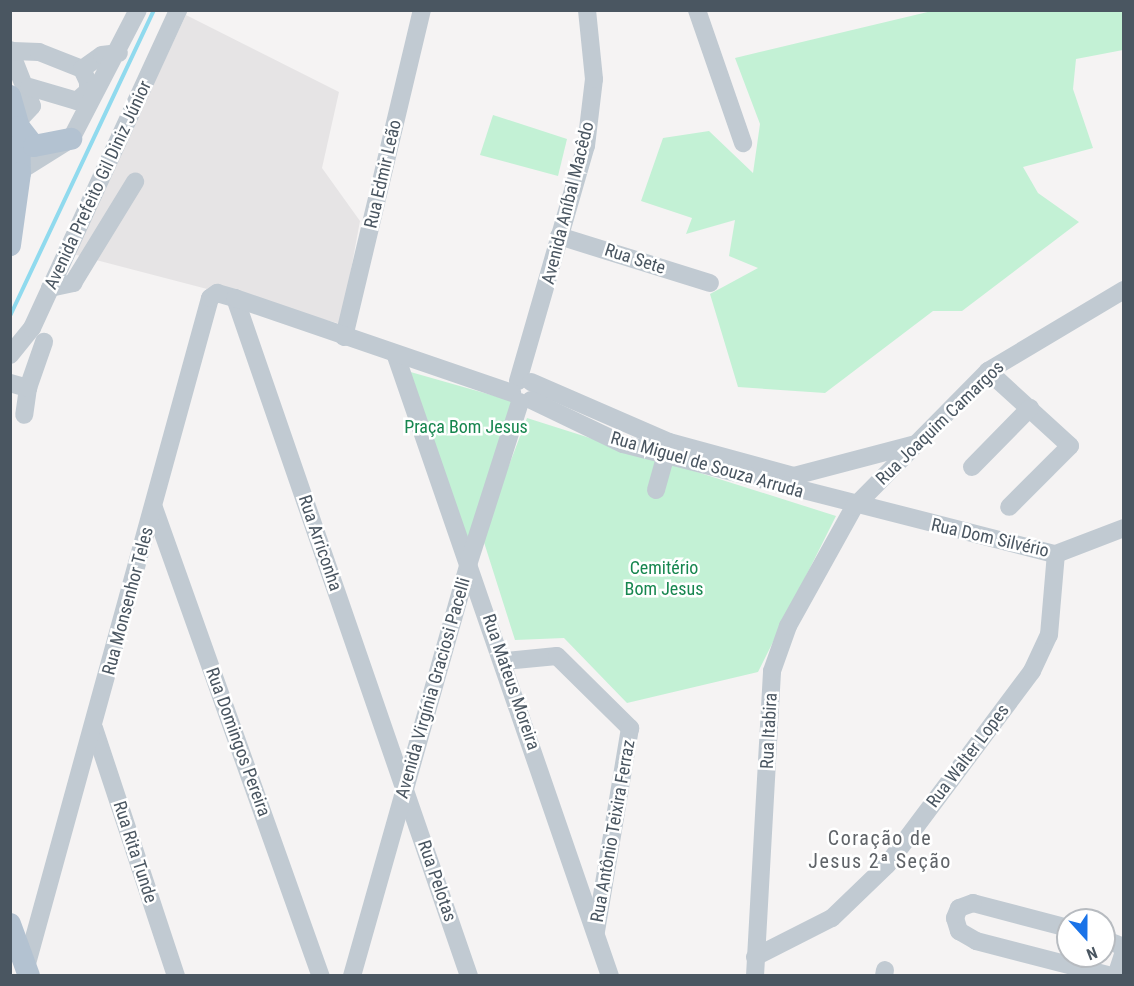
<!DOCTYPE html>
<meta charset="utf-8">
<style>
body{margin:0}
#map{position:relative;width:1134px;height:986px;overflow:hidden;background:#f5f3f3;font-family:"Roboto Condensed",sans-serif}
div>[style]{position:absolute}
.education>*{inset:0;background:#e6e4e5}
.green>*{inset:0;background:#c3f1d5}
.stream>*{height:4px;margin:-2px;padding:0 2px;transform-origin:2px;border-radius:2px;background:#90daee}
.minor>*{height:18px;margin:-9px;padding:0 9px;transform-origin:9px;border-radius:9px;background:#c1cad2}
.major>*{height:22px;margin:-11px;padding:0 11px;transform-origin:11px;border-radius:11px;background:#b3c2d1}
span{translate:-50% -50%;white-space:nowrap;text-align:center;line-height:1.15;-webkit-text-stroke:5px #fff;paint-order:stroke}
.street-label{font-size:18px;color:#4a5661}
.park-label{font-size:18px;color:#17864f}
.neighbourhood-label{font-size:20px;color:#5f6368;letter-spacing:1.5px}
.frame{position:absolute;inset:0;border:12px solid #4a5661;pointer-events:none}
.north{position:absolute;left:1056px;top:908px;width:60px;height:60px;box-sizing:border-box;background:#fff;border:2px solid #b7bbc0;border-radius:50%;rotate:159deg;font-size:16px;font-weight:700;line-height:24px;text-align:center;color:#4a5661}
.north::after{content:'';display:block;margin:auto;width:21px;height:27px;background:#1a73e8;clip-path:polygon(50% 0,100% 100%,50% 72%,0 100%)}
</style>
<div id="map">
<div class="education">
<div style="clip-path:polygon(186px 15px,339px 92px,322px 168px,360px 221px,341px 324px,73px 254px)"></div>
</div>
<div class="green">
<div style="clip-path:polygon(936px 10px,1123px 11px,1123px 50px,1076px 59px,1073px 89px,1093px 148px,1023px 167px,1038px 193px,1079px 222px,962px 311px,933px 311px,825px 393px,738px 387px,710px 294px,758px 268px,729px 256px,735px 220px,686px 234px,692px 218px,641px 201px,663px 138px,709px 131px,753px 173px,760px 124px,735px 58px)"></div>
<div style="clip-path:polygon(493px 115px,567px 139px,558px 176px,480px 155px)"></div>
<div style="clip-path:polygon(407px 371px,513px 401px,468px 551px)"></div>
<div style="clip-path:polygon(527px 418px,836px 516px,758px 672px,627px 703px,564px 638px,515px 640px,482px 536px)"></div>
</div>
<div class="stream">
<div style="left:10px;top:316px;width:338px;rotate:-64.8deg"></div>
</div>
<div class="minor">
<div style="left:697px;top:10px;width:141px;rotate:70.9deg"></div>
<div style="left:10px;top:50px;width:60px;rotate:68.6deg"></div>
<div style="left:32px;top:106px;width:22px;rotate:133deg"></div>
<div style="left:13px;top:51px;width:26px;rotate:2deg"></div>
<div style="left:39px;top:52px;width:46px;rotate:21.6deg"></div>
<div style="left:82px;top:69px;width:14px;rotate:65deg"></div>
<div style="left:88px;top:82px;width:9px;rotate:90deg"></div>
<div style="left:88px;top:91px;width:15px;rotate:138deg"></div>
<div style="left:77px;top:101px;width:50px;rotate:-163.7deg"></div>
<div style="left:82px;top:69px;width:24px;rotate:-35deg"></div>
<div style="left:102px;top:55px;width:17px;rotate:-7deg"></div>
<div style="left:10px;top:177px;width:72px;rotate:-31.9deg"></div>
<div style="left:71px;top:139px;width:145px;rotate:-62.6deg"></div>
<div style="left:559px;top:236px;width:158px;rotate:17.3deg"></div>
<div style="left:50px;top:288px;width:24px;rotate:-12deg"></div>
<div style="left:73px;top:283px;width:119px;rotate:-58.5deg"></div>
<div style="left:235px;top:298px;width:717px;rotate:70.96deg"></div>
<div style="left:344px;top:337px;width:336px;rotate:-76.6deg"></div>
<div style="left:10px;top:355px;width:35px;rotate:-51deg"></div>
<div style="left:32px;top:328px;width:350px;rotate:-65.3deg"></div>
<div style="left:396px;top:356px;width:656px;rotate:70.96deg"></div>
<div style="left:988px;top:371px;width:111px;rotate:42.4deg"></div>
<div style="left:1070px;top:446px;width:86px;rotate:135deg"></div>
<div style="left:518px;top:381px;width:245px;rotate:-73.9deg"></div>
<div style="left:586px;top:146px;width:67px;rotate:-83.2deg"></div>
<div style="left:594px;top:79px;width:69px;rotate:-95.8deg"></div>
<div style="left:531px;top:382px;width:150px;rotate:23.5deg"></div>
<div style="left:669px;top:442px;width:130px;rotate:15.2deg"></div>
<div style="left:794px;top:476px;width:126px;rotate:-14.7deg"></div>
<div style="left:10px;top:383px;width:19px;rotate:16deg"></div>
<div style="left:28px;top:388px;width:27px;rotate:98deg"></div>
<div style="left:28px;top:388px;width:49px;rotate:-70.8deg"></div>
<div style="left:531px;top:400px;width:102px;rotate:25.6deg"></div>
<div style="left:623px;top:444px;width:447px;rotate:14.3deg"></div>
<div style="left:1056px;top:554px;width:73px;rotate:-20.9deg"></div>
<div style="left:972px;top:467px;width:83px;rotate:-45.5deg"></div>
<div style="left:656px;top:490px;width:45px;rotate:-74.4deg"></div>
<div style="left:154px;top:508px;width:497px;rotate:70.4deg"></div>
<div style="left:506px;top:661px;width:51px;rotate:-5.6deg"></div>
<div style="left:557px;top:656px;width:103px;rotate:44.6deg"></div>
<div style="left:630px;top:728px;width:207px;rotate:99.5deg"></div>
<div style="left:94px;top:728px;width:261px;rotate:71.7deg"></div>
<div style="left:1068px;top:928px;width:98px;rotate:-165.3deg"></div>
<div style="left:973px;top:903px;width:15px;rotate:160deg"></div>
<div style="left:959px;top:908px;width:11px;rotate:112deg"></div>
<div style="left:955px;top:918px;width:14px;rotate:73deg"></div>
<div style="left:959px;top:931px;width:20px;rotate:30deg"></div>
<div style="left:976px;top:941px;width:139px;rotate:14.5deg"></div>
<div style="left:1104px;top:939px;width:22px;rotate:22deg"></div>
<div style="left:755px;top:957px;width:86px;rotate:-26.9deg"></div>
<div style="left:832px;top:918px;width:76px;rotate:-43.9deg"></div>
<div style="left:887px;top:865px;width:242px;rotate:-53.2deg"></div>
<div style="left:1032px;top:671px;width:40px;rotate:-65deg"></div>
<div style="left:1049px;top:635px;width:81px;rotate:-85.1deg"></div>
<div style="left:26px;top:967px;width:694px;rotate:-74.62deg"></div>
<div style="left:210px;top:298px;width:9px;rotate:-36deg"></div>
<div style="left:217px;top:293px;width:19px;rotate:16deg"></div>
<div style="left:235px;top:298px;width:293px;rotate:18.9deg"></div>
<div style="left:352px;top:976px;width:427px;rotate:-74.2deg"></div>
<div style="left:468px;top:565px;width:171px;rotate:-72.3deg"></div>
<div style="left:755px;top:976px;width:305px;rotate:-86.8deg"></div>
<div style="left:772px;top:671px;width:48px;rotate:-70.4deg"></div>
<div style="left:788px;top:626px;width:136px;rotate:-61deg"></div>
<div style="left:854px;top:507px;width:191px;rotate:-45.4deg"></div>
<div style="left:988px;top:371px;width:158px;rotate:-30.8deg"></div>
<div style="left:884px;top:976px;width:6px;rotate:-81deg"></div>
<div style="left:1116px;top:976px;width:25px;rotate:-72deg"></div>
</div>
<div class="major">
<div style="left:10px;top:96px;width:32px;rotate:74deg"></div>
<div style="left:19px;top:127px;width:46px;rotate:88.8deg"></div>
<div style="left:20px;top:173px;width:73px;rotate:97.9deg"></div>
<div style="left:19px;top:127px;width:24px;rotate:52deg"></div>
<div style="left:34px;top:146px;width:38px;rotate:-11deg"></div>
<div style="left:10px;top:924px;width:55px;rotate:69.9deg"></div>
</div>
<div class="street-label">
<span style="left:383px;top:174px;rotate:-77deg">Rua Edmir Leão</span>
<span style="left:98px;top:185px;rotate:-65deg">Avenida Prefeito Gil Diniz Júnior</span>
<span style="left:568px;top:203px;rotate:-76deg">Avenida Aníbal Macêdo</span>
<span style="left:635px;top:259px;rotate:18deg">Rua Sete</span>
<span style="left:940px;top:423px;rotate:-44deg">Rua Joaquim Camargos</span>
<span style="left:707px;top:465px;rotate:16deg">Rua Miguel de Souza Arruda</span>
<span style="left:990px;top:538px;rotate:13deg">Rua Dom Silvério</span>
<span style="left:320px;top:543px;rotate:71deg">Rua Arriconha</span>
<span style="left:128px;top:601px;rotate:-75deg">Rua Monsenhor Teles</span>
<span style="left:511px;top:682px;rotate:71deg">Rua Mateus Moreira</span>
<span style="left:433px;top:688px;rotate:-74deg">Avenida Virgínia Graciosi Pacelli</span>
<span style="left:769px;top:731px;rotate:-87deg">Rua Itabira</span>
<span style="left:238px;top:742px;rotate:70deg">Rua Domingos Pereira</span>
<span style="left:968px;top:756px;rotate:-53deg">Rua Walter Lopes</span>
<span style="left:613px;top:831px;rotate:-80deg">Rua Antônio Teixira Ferraz</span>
<span style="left:135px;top:852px;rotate:72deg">Rua Rita Tunde</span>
<span style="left:437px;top:881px;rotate:71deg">Rua Pelotas</span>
</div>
<div class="park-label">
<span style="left:466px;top:427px">Praça Bom Jesus</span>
<span style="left:664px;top:579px">Cemitério<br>Bom Jesus</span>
</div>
<div class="neighbourhood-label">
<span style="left:880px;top:850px">Coração de<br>Jesus 2ª Seção</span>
</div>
<div class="frame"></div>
<div class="north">N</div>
</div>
